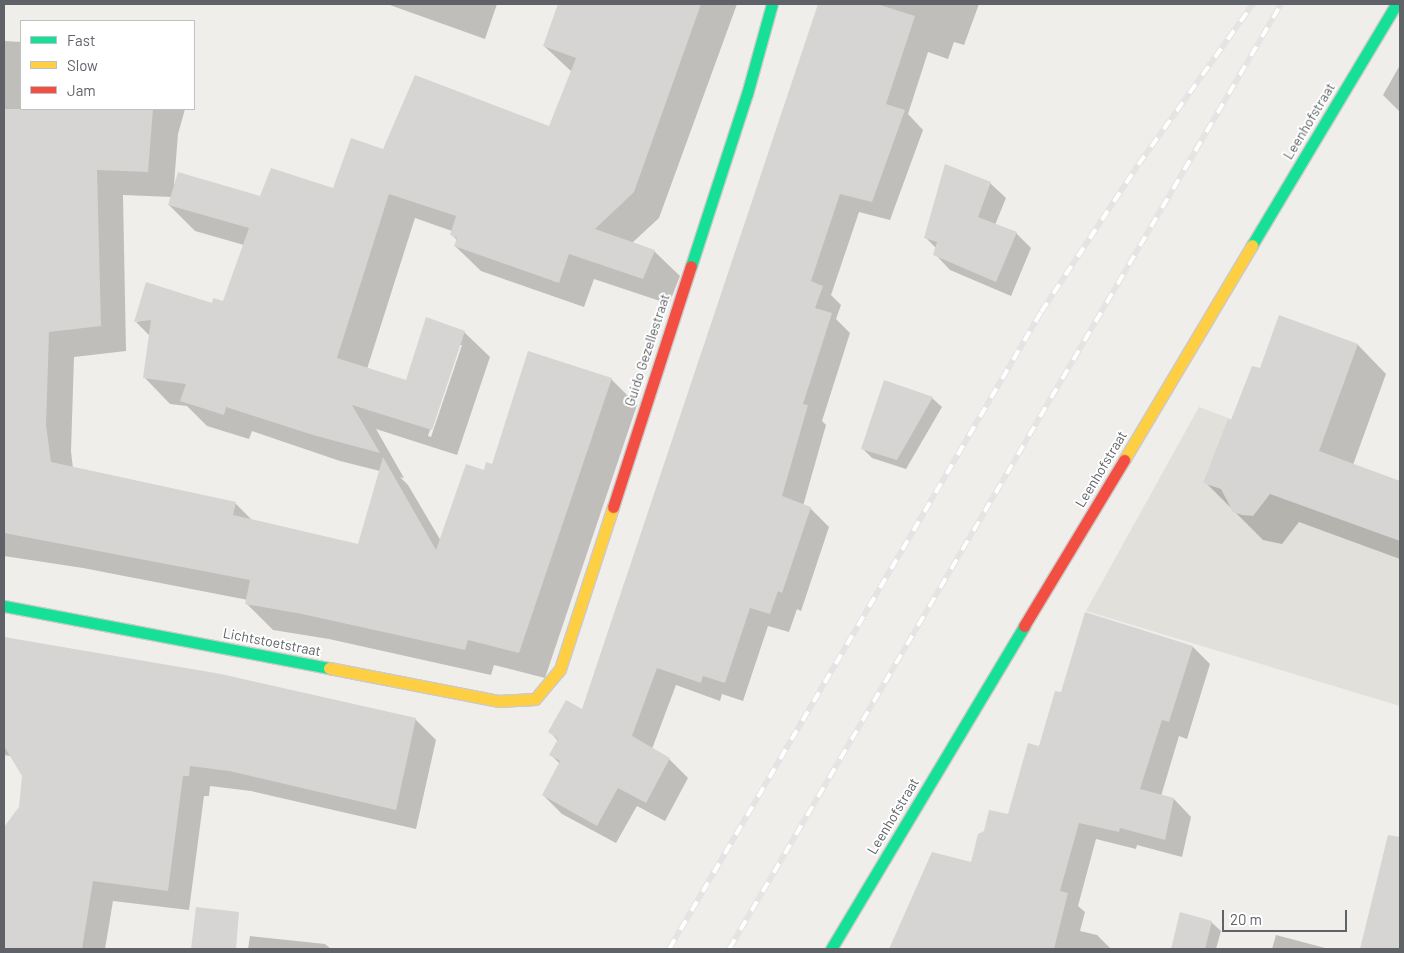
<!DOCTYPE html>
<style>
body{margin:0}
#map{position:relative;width:1404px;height:953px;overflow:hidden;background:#efeeea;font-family:Barlow,sans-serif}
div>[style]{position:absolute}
.education>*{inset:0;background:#e2e0da}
.shadow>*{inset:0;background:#0003}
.building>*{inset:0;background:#d6d5d3}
.roads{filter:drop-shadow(1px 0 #cacacb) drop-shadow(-1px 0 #cacacb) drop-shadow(0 1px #cacacb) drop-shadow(0 -1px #cacacb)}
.fast>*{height:11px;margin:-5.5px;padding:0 5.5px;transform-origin:5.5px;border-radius:5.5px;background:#16e098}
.slow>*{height:11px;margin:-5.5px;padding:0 5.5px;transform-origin:5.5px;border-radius:5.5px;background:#ffcf43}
.jam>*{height:11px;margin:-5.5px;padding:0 5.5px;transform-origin:5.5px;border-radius:5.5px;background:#f24e42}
.rail>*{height:5.5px;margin-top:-2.75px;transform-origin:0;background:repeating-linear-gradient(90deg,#fff 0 11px,#e4e4e4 0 22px);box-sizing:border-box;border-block:1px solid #e4e4e4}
span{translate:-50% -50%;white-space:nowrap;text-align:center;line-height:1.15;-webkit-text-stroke:4px #fff;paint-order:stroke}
.street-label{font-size:14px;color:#5f6368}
.frame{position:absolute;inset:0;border:5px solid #5f6368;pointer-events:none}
.legend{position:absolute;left:20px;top:20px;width:175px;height:90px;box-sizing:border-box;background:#fff;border:1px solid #bfc1c3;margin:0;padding:6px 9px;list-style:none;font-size:15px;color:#5f6368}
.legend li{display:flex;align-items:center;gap:10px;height:25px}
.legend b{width:25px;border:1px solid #bfc1c3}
.scale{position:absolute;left:1222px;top:910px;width:125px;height:22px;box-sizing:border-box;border:2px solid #5f6368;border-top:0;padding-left:6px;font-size:15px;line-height:18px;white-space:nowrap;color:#5f6368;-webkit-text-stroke:4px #fff;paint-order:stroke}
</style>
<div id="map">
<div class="education">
<div style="clip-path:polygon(1199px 407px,1400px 482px,1400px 706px,1086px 611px)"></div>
</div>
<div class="shadow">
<div style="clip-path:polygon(387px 4px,497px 4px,485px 39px)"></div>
<div style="clip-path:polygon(evenodd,559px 4px,737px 4px,659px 218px,632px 243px,654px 251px,680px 276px,669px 304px,594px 279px,584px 307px,481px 271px,455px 246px,457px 240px,451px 234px,452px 231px,415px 218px,367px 369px,407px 382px,464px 332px,490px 357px,457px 455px,376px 429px,404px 478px,400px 477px,408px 485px,441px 541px,485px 471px,611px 379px,637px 405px,545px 678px,494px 665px,491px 675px,329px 639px,273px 630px,247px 604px,248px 600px,83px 568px,4px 556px,4px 41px,21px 42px,21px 109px,185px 109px,178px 134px,174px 184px,261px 198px,334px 189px,384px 150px,550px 128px,572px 72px,544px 46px,559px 4px,123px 195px,172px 197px,169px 205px,195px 231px,244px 245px,224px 303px,136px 322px,150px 336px,145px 378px,170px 404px,187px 406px,207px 426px,249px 439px,252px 431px,340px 461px,380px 471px,359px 546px,253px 521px,235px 503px,73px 469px,71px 451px,74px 357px,126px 351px,123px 195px,559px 4px,459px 345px,462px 345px,431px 437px,428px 436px,459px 345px)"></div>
<div style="clip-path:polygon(819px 4px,979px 4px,964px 45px,954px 42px,948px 59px,928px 52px,908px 114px,923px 130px,890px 220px,859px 212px,831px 295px,841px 305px,836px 319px,850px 333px,822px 421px,826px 425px,803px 506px,810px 508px,829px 527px,801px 611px,797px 609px,789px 632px,768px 626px,743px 701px,722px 694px,720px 701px,676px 685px,652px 749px,669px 759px,688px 778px,665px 821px,637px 806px,616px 843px,562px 814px,543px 795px,560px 764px,551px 755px,558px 741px,550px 732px,583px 711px)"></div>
<div style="clip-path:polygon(1400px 65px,1400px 112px,1383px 95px)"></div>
<div style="clip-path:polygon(990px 183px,1006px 198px,995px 225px,1016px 233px,1031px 248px,1011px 296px,950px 270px,935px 254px,936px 248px,926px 238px)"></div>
<div style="clip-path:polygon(1358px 345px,1386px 374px,1353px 465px,1400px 483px,1400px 559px,1299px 522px,1282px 544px,1263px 540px,1205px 482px,1232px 422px,1261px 369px)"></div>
<div style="clip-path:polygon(932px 398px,942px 407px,906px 469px,872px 458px,863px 449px)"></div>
<div style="clip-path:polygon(4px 639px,34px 643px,415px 719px,436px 740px,416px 829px,251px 791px,210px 786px,209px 796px,204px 796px,189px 910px,113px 901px,105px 949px,4px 949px,4px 860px,11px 860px,20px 807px,23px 776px,11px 756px,4px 755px)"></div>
<div style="clip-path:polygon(1193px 647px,1210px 664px,1187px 739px,1179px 736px,1161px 796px,1174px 799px,1191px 817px,1182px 857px,1137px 845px,1136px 849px,1096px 839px,1078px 906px,1085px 912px,1080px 931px,1097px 935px,1111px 949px,890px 949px,932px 853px,972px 864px,1009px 816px,1062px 694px)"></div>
<div style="clip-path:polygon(1379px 877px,1400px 883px,1400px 949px,1361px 949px)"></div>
<div style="clip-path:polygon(1181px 914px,1211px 922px,1221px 931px,1216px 949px,1172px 949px)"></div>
<div style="clip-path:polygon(1276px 935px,1329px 949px,1272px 949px)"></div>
<div style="clip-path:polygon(250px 936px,325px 944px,331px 949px,248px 949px)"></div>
</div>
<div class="building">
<div style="clip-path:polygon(558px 4px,701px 4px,634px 192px,595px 229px,655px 250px,643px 279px,569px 254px,559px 283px,454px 246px,457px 238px,450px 235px,456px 216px,389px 194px,337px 358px,406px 380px,426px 317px,465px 331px,432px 430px,352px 405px,380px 453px,313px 435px,226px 407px,224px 415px,180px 401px,186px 384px,143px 378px,151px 320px,134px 322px,146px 282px,212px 303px,213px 298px,223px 301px,249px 228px,168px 205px,178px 172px,260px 196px,271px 168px,333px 188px,351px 138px,383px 149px,415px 75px,549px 126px,576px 58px,543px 46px)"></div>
<div style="clip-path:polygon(818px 4px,877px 4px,915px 16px,886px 104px,905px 110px,872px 202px,840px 194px,811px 281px,823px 286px,815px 308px,832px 313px,803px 404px,808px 405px,782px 496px,811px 507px,782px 593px,778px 591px,770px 614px,750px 608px,725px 683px,703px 676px,701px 683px,657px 668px,632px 736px,670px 758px,646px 803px,618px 788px,597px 826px,542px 795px,560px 761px,549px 755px,558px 739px,548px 732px,566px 700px,582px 709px)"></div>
<div style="clip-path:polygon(4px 109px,153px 109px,148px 172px,97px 170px,101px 326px,49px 332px,46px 425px,51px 462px,236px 502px,233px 515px,358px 544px,383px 457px,436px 550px,466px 464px,484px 470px,486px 462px,492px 464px,528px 351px,612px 378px,519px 653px,468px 640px,465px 650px,302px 614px,245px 604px,250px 580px,4px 533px)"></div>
<div style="clip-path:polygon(945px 164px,991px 182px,978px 217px,1017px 232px,996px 282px,933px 255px,937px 242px,924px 238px)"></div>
<div style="clip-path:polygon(1279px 315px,1358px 344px,1319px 451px,1400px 481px,1400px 541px,1270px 494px,1253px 516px,1242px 515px,1233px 512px,1221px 489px,1203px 483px,1228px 419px,1231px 420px,1252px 366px,1260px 368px)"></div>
<div style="clip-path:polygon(884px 380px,933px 397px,897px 460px,861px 449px)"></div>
<div style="clip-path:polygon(1085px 612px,1193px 646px,1169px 722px,1162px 720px,1140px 789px,1174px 798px,1165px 840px,1120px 828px,1119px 832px,1079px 823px,1060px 891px,1068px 893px,1054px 949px,889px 949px,932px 852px,971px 862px,978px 834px,984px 831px,989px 810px,1008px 814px,1028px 743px,1039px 746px,1055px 691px,1061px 692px)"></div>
<div style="clip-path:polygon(4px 637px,221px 674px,416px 718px,396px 810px,229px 771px,190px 766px,189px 776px,183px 776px,168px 891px,93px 881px,82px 949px,4px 949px,4px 827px,19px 807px,22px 776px,4px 746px)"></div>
<div style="clip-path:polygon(1388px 835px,1400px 837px,1400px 949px,1360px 949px)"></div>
<div style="clip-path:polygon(196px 907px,239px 912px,236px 949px,191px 949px)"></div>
<div style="clip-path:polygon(1180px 912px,1212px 921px,1205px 949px,1171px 949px)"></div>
</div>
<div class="roads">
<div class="fast">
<div style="left:1252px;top:245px;width:281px;rotate:-59.1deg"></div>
<div style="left:691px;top:266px;width:181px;rotate:-72deg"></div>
<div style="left:747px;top:94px;width:93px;rotate:-74.5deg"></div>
<div style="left:4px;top:606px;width:331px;rotate:10.8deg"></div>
<div style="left:831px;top:949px;width:376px;rotate:-59.1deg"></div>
</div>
<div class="slow">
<div style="left:1124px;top:460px;width:250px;rotate:-59.2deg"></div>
<div style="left:329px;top:668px;width:172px;rotate:11deg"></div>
<div style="left:498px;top:701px;width:37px;rotate:-3deg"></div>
<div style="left:535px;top:699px;width:39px;rotate:-50deg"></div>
<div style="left:560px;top:669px;width:170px;rotate:-71.9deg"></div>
</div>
<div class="jam">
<div style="left:613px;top:507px;width:253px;rotate:-72.1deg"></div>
<div style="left:1024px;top:626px;width:194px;rotate:-58.9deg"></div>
</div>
</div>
<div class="rail">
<div style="left:669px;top:949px;width:738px;rotate:-59.72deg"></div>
<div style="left:1041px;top:312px;width:176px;rotate:-56.6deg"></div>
<div style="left:1138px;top:165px;width:198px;rotate:-54.5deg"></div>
<div style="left:729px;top:949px;width:1094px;rotate:-59.71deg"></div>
</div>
<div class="street-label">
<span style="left:1309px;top:121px;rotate:-59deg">Leenhofstraat</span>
<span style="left:647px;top:350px;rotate:-72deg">Guido Gezellestraat</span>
<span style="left:1101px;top:469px;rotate:-59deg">Leenhofstraat</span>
<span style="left:272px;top:642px;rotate:11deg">Lichtstoetstraat</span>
<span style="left:893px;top:816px;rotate:-59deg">Leenhofstraat</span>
</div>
<div class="frame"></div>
<ul class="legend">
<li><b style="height:6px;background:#16e098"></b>Fast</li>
<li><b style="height:6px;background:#ffcf43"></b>Slow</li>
<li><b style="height:6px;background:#f24e42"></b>Jam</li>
</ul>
<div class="scale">20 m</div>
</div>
